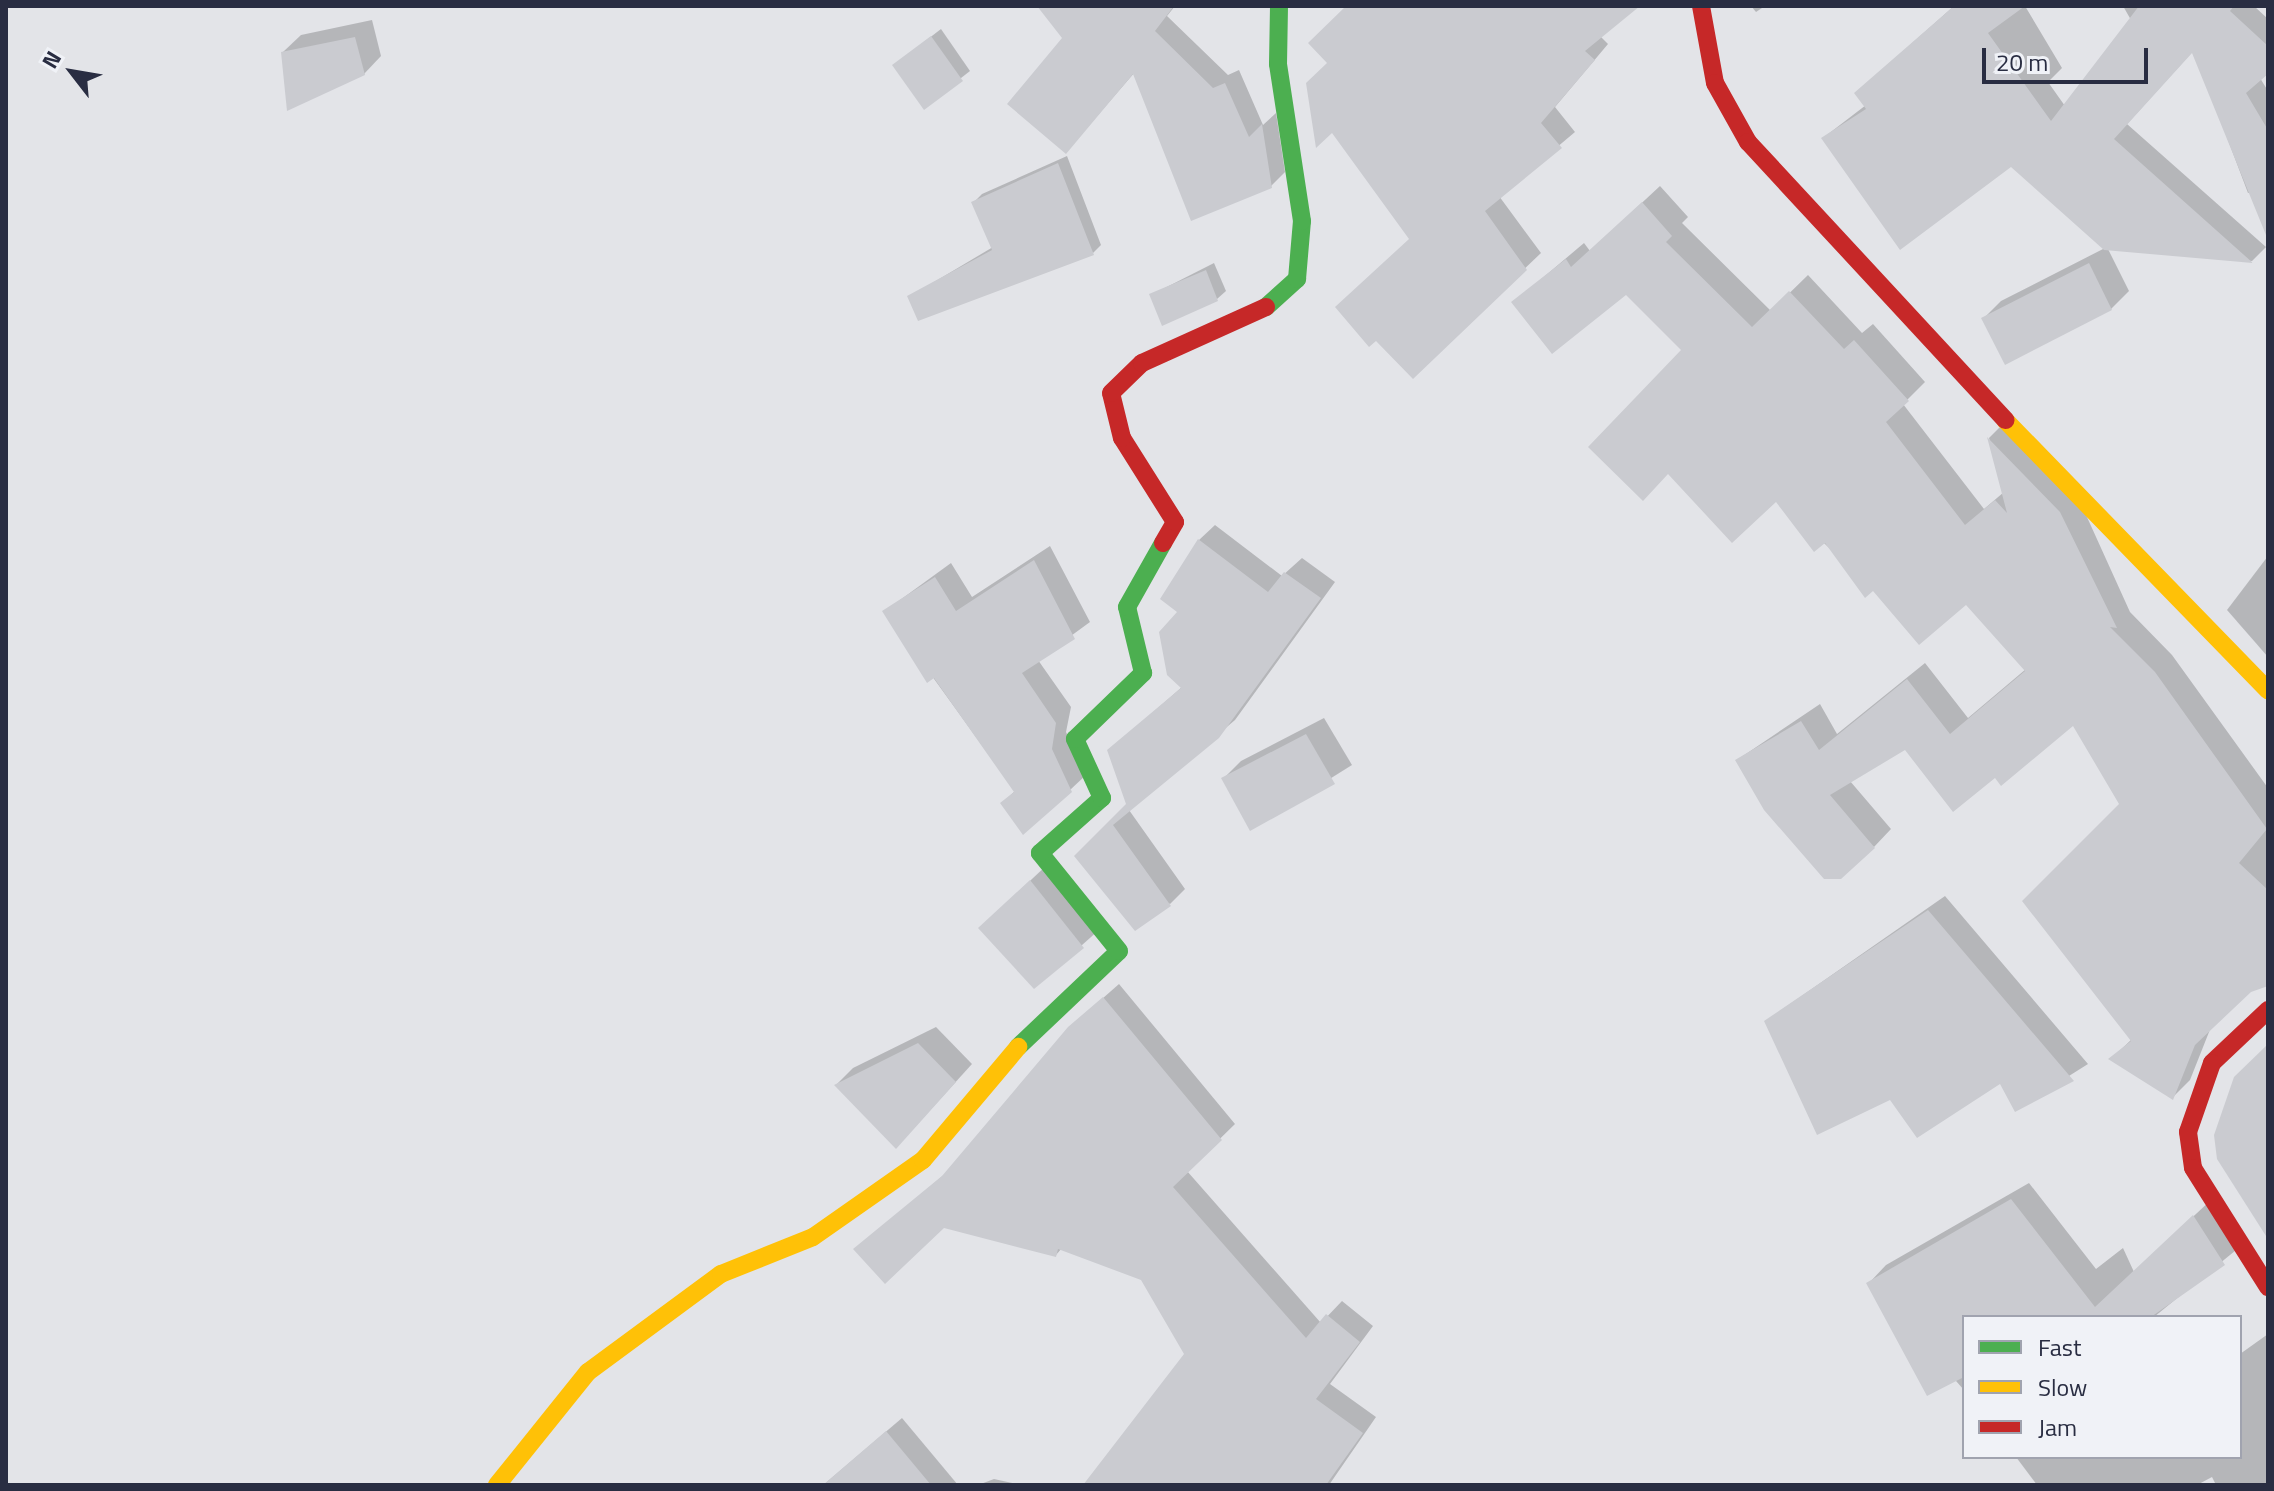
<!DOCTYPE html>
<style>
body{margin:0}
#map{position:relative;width:2274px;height:1491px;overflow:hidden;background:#e3e4e8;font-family:"Titillium Web",sans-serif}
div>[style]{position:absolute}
.shadow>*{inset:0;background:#0003}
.building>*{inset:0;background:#cacbd0}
.fast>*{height:18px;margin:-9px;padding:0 9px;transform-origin:9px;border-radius:9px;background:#4caf50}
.slow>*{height:18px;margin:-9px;padding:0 9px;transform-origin:9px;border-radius:9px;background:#ffc107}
.jam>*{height:18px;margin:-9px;padding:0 9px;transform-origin:9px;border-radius:9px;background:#c62828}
span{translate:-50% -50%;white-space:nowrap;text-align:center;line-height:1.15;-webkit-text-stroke:6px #f0f2f7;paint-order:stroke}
.frame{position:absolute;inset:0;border:8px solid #292d42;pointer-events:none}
.legend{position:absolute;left:1962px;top:1315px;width:280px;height:144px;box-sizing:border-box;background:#f0f2f7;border:2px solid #a0a3af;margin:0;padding:10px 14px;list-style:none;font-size:24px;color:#292d42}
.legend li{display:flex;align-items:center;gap:16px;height:40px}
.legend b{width:40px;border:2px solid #a0a3af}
.north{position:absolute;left:32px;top:32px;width:80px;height:80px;-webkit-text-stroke:6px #f0f2f7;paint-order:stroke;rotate:301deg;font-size:22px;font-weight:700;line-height:32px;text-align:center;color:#292d42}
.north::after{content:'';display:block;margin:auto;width:28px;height:36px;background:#292d42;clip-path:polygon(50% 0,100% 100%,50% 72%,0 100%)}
.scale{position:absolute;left:1982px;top:48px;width:166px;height:36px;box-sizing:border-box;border:4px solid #292d42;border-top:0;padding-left:10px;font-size:24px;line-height:28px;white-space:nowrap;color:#292d42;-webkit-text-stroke:6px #f0f2f7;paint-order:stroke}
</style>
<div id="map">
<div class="shadow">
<div style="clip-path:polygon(1039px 6px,1175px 6px,1167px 16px,1228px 75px,1239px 70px,1263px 125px,1276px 113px,1285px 172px,1271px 186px,1135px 72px,1066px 152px,1064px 38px)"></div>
<div style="clip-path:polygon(1349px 6px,1636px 6px,1600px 36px,1608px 44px,1555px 107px,1575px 132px,1499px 196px,1541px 253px,1413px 376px,1412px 238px,1330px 62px)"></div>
<div style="clip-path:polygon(1751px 6px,1765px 6px,1756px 12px)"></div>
<div style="clip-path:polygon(1954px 6px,2025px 6px,2062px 68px,2048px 82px,2065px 106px,2131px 20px,2123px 6px,2254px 6px,2268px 19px,2268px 72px,2260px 78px,2268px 91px,2268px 188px,2248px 193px,2194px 50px,2127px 124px,2266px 247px,2252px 261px,2108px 249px,2129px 291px,2111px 309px,1983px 319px,2001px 301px,2105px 248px,2011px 165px,1823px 138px,1866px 105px,1856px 93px)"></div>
<div style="clip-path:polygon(372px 20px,381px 56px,364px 74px,283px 52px,301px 35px)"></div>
<div style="clip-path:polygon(941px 29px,970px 71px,924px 107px,894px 65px)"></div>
<div style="clip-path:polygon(1067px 156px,1101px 245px,1093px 253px,909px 297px,993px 247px,973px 203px,982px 194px)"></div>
<div style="clip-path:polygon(1660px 186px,1688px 217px,1682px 223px,1771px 311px,1808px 275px,1862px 333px,1873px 324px,1925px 382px,1903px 404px,1984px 509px,2004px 492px,1989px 438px,2006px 421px,2077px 495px,2130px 612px,2172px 655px,2268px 788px,2268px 985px,2250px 990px,2211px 1027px,2190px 1080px,2172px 1098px,2111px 1059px,2132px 1039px,2121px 804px,2073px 723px,1995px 775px,1906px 748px,1850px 781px,1891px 829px,1874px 847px,1737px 760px,1820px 704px,1837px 734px,1925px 663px,1968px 718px,2026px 669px,1966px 602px,1873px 589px,1777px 499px,1669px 472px,1684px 350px,1626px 292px,1513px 303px,1584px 243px,1590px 251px)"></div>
<div style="clip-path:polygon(1214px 263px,1226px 291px,1217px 299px,1151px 295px)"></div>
<div style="clip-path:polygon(1215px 525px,1282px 576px,1302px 558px,1335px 582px,1235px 720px,1129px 810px,1185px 889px,1170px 904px,1077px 856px,1128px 805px,1110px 750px,1182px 687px,1180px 612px,1199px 540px)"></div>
<div style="clip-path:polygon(1050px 546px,1090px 622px,1038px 660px,1071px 707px,1066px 732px,1086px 775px,1070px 790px,1002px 803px,1015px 791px,885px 611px,951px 563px,972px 597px)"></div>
<div style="clip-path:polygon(2268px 556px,2268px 657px,2227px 610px)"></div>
<div style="clip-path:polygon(1324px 718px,1352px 765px,1251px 828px,1223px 779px,1241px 761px)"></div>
<div style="clip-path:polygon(1048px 864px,1100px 929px,1035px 987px,998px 911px)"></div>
<div style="clip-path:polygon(1945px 896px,2088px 1064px,2015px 1110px,2000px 1081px,1891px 1098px,1766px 1021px)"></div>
<div style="clip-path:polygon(1119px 984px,1235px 1124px,1187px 1171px,1321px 1323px,1342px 1301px,1373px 1326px,1330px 1384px,1376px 1417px,1329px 1485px,1087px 1485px,1187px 1354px,1142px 1279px,1062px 1248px,1056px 1255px,943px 1226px,855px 1250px,952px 1168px,1069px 1028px)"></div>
<div style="clip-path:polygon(936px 1027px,972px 1064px,913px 1129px,836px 1085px,853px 1068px)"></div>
<div style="clip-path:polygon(2029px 1183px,2096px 1269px,2123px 1248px,2134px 1272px,2212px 1199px,2241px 1246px,2154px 1317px,1964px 1317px,1964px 1390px,1869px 1283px,1886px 1265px)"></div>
<div style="clip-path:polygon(2268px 1334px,2268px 1485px,2216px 1485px,2212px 1477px,2197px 1485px,2037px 1485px,2016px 1457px,2240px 1457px,2240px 1354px)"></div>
<div style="clip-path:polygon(902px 1418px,958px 1485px,824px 1485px,828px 1481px)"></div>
<div style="clip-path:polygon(994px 1479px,1021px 1485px,978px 1485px)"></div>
</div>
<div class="building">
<div style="clip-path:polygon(1037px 6px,1174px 6px,1155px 31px,1213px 88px,1225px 83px,1249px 137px,1262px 124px,1272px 188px,1191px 221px,1133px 74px,1066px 154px,1007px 104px,1062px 38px)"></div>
<div style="clip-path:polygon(1346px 6px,1640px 6px,1585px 51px,1595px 60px,1541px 123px,1562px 148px,1485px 211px,1527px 270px,1413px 379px,1376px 341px,1369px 347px,1335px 307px,1409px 239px,1332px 133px,1316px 148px,1306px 83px,1327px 63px,1308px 43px)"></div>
<div style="clip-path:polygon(1954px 6px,2025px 6px,1988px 33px,2051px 121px,2139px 6px,2234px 6px,2230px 11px,2268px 46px,2268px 74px,2246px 93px,2268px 130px,2268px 240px,2192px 53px,2114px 139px,2253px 263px,2104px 250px,2011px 167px,1900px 250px,1821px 138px,1866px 109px,1854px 93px)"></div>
<div style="clip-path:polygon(931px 36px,963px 81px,924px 110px,892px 65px)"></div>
<div style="clip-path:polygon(355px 37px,365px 75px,287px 111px,281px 52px)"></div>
<div style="clip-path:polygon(1058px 163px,1094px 255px,918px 321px,907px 296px,992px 250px,971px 202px)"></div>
<div style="clip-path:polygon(1642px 202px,1672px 236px,1666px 242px,1752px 327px,1789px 291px,1844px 349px,1854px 340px,1909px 401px,1886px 422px,1965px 525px,1995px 500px,2007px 513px,1987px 437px,2060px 512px,2117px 628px,2110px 627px,2155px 672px,2267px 829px,2239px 863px,2268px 890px,2268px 986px,2251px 992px,2195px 1045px,2173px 1100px,2108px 1059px,2131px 1041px,2022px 901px,2119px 804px,2073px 726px,2001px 786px,1995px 778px,1953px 812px,1905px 750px,1830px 795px,1875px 848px,1841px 879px,1824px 879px,1764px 810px,1735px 760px,1801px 721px,1819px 750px,1907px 679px,1950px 734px,2025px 671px,1966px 605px,1919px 645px,1873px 591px,1865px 598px,1825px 543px,1814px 552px,1776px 502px,1732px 543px,1668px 474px,1643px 501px,1588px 447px,1681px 350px,1626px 295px,1552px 354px,1511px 302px,1566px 259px,1571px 267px)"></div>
<div style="clip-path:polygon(2089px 263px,2112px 310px,2005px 365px,1981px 318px)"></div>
<div style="clip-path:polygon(1206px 270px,1218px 301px,1162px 326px,1149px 294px)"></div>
<div style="clip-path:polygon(1198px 539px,1268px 592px,1284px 572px,1321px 598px,1219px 738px,1113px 825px,1171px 906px,1135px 931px,1074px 856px,1126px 804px,1107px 750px,1181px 688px,1167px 675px,1159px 632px,1177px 612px,1160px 599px)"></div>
<div style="clip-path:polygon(1034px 560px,1075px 639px,1022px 673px,1056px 723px,1052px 749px,1072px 792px,1023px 835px,1000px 803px,1014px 792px,934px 678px,927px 683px,882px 611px,935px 577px,956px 611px)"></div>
<div style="clip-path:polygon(1306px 734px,1335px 784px,1250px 831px,1221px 778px)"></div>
<div style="clip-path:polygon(1030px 880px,1084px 948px,1034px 989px,978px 928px)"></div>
<div style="clip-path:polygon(1928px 910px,2074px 1081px,2015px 1112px,2000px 1084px,1917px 1138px,1890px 1100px,1817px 1135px,1764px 1021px)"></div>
<div style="clip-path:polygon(1103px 997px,1222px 1140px,1173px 1187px,1306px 1338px,1326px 1314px,1360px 1342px,1316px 1399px,1363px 1433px,1326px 1485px,1083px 1485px,1184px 1354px,1141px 1280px,1058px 1249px,1056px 1257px,944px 1228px,885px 1284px,853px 1249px,942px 1176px,1068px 1027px)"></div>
<div style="clip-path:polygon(918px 1043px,956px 1082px,896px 1149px,834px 1085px)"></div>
<div style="clip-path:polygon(2268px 1044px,2268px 1234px,2266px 1236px,2217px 1159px,2214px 1135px,2234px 1077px)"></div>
<div style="clip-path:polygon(2011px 1199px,2095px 1307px,2193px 1215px,2225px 1265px,2151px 1317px,1964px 1317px,1964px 1377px,1927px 1396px,1866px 1283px)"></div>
<div style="clip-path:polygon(886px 1431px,931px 1485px,823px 1485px)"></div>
</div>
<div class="fast">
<div style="left:1266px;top:307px;width:42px;rotate:-42.1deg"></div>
<div style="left:1297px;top:279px;width:58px;rotate:-85.1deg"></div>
<div style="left:1302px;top:221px;width:159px;rotate:-98.7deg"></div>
<div style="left:1278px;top:64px;width:58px;rotate:-89deg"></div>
<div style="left:1018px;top:1047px;width:139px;rotate:-43.5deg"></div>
<div style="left:1119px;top:951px;width:126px;rotate:-128.9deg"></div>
<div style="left:1040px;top:853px;width:83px;rotate:-41.6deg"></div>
<div style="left:1102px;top:798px;width:65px;rotate:-114.6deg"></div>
<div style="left:1075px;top:739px;width:95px;rotate:-44.1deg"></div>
<div style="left:1143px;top:673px;width:68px;rotate:-103.6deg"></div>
<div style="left:1127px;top:607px;width:73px;rotate:-60.6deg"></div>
</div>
<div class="slow">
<div style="left:2005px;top:420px;width:377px;rotate:45.8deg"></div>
<div style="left:497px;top:1485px;width:145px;rotate:-51.2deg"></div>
<div style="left:588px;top:1372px;width:165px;rotate:-36.4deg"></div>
<div style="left:721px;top:1274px;width:99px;rotate:-21.9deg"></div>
<div style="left:813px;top:1237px;width:134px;rotate:-35deg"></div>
<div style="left:923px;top:1160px;width:148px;rotate:-49.9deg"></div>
</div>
<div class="jam">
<div style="left:1701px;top:6px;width:78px;rotate:79.7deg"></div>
<div style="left:1715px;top:83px;width:68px;rotate:60.8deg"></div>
<div style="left:1748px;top:142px;width:379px;rotate:47.2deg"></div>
<div style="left:1163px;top:543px;width:24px;rotate:-60deg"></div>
<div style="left:1175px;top:522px;width:99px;rotate:-122.2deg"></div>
<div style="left:1122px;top:438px;width:46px;rotate:-103.7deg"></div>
<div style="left:1111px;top:393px;width:43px;rotate:-44.1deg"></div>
<div style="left:1142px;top:363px;width:136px;rotate:-24.3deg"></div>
<div style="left:2268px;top:1010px;width:77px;rotate:136.6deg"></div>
<div style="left:2212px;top:1063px;width:73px;rotate:109.2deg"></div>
<div style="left:2188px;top:1132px;width:36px;rotate:82deg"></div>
<div style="left:2193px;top:1168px;width:141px;rotate:57.8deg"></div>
</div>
<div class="frame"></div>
<ul class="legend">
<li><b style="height:10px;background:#4caf50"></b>Fast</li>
<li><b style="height:10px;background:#ffc107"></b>Slow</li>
<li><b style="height:10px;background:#c62828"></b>Jam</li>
</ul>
<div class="north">N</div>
<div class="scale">20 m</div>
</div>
